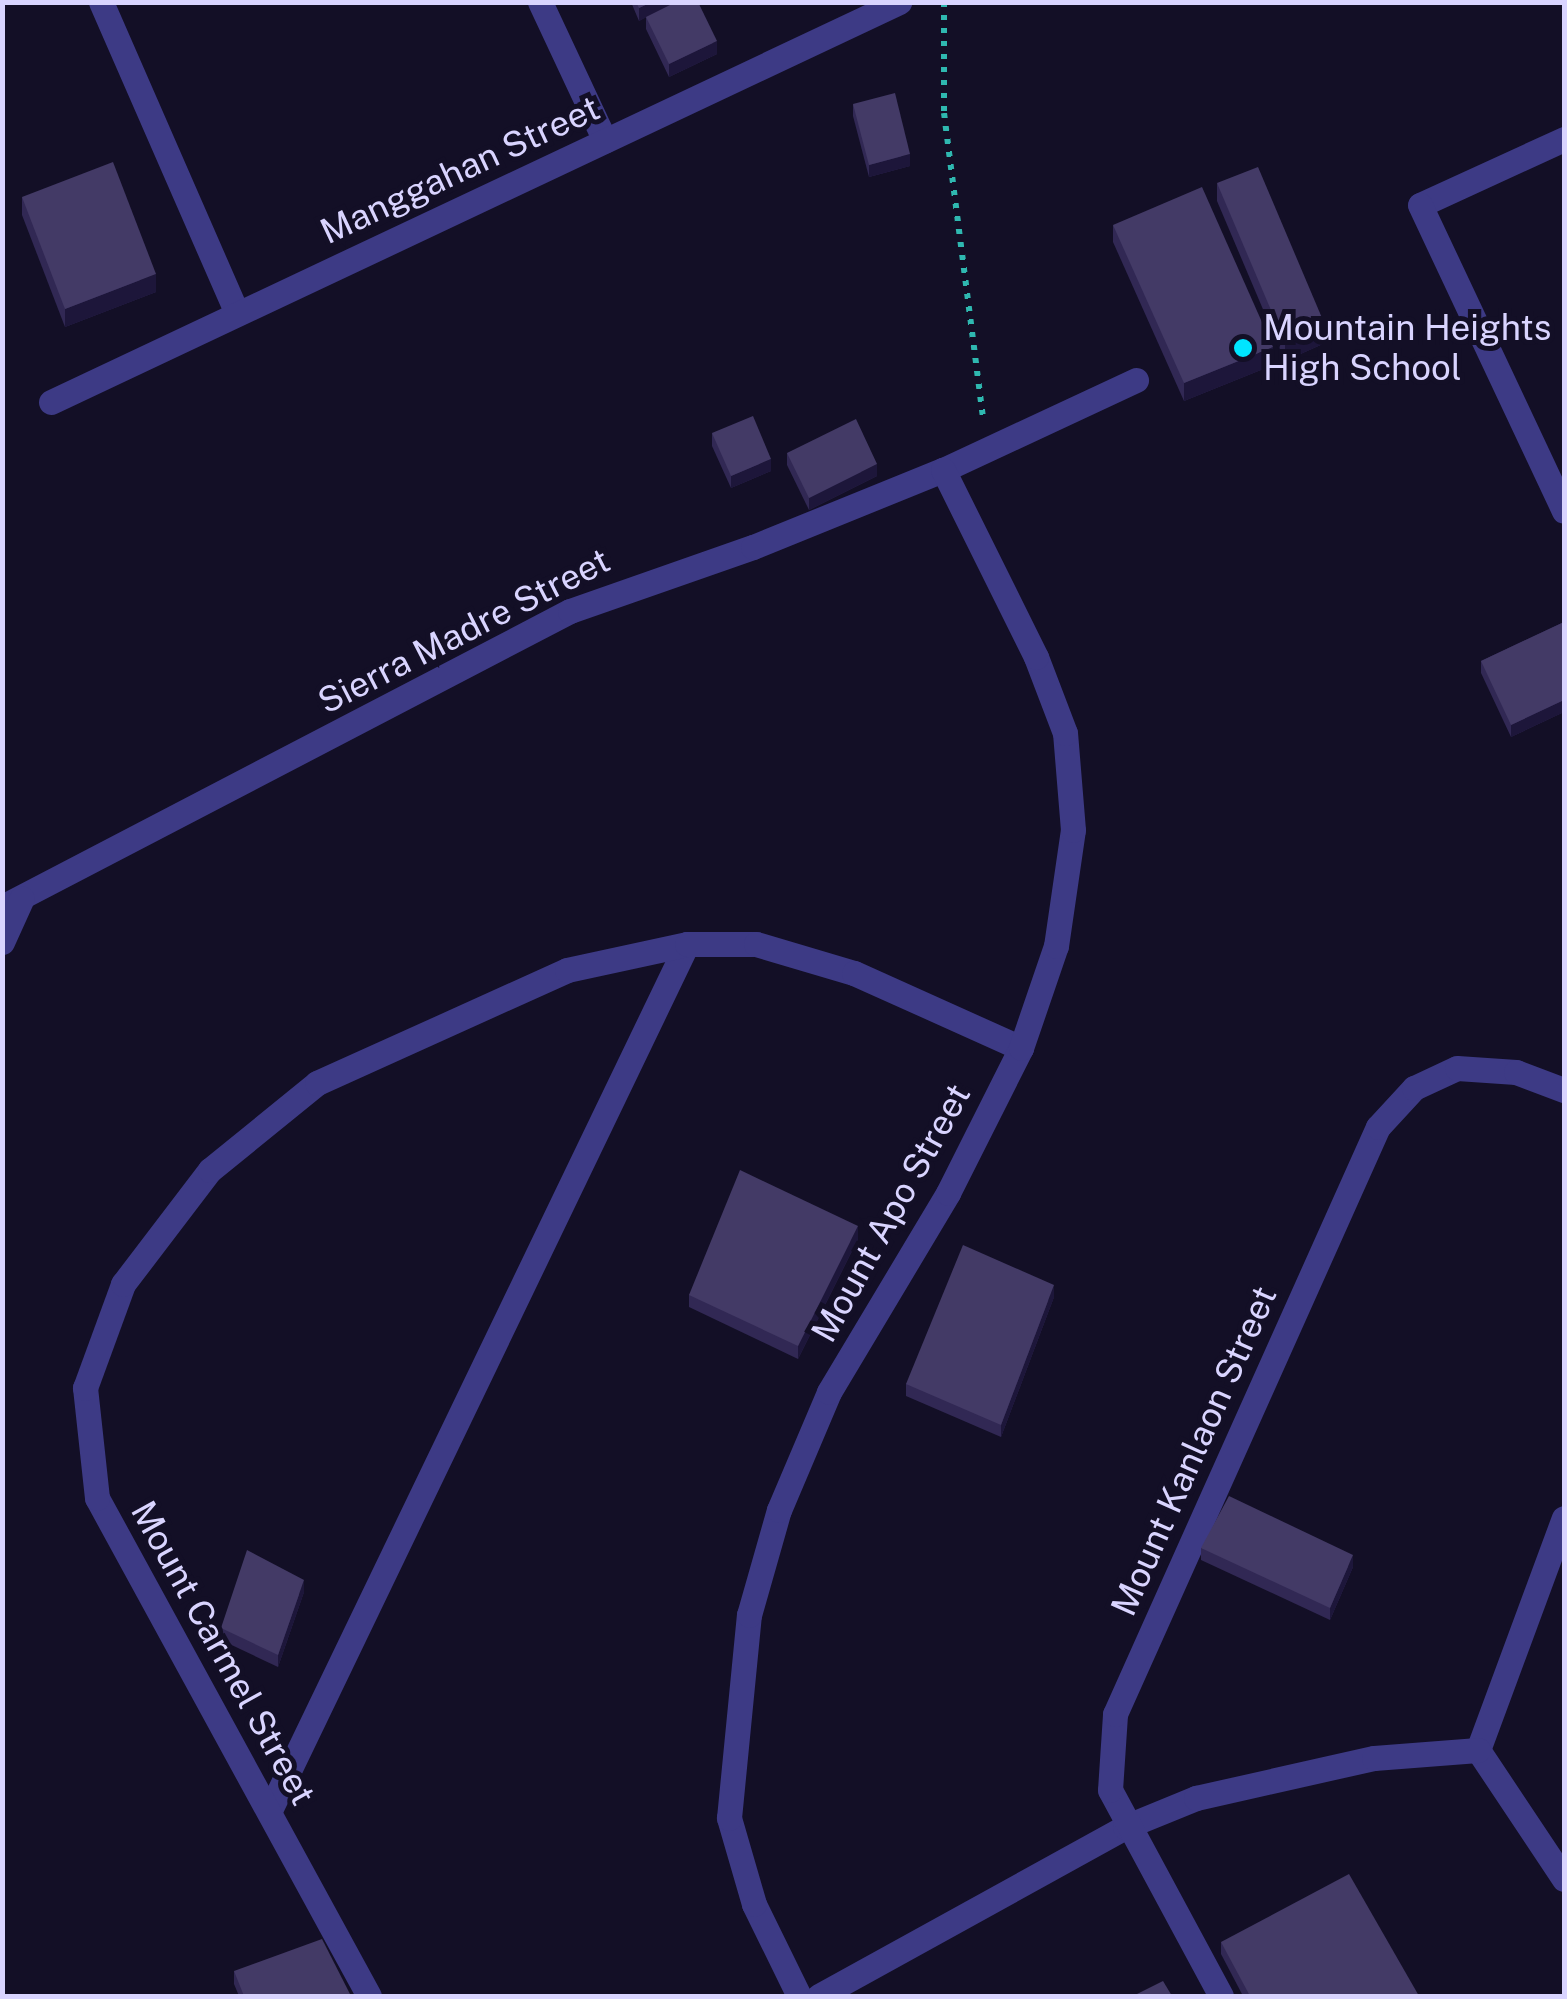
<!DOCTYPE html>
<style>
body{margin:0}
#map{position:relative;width:1567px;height:1999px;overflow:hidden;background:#130f26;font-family:"Public Sans",sans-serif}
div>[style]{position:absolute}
.path>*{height:6px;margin-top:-3px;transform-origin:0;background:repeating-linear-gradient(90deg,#2fb8b0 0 5px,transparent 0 13px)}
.minor>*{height:25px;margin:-12.5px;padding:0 12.5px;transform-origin:12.5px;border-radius:12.5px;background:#3d3a85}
.wall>*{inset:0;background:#312854}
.shaded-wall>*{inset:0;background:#1d163a}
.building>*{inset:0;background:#433a66}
.dots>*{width:28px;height:28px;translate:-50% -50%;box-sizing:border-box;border:5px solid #130f26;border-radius:50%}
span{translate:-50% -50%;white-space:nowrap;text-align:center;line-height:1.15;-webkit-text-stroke:10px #130f26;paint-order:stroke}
.street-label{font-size:35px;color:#d9d4ff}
.poi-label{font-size:35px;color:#d9d4ff}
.left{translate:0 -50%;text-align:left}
.frame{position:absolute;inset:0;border:5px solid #d9d4ff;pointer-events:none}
</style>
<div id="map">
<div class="path">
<div style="left:944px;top:2px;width:111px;rotate:90deg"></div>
<div style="left:944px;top:113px;width:307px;rotate:82.7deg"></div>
</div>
<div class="minor">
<div style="left:101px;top:2px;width:340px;rotate:66.4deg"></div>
<div style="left:540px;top:2px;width:153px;rotate:64.9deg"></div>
<div style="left:1564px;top:139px;width:158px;rotate:155.4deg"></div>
<div style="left:1420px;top:205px;width:338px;rotate:64.8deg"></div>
<div style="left:51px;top:402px;width:938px;rotate:-25.25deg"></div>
<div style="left:2px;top:907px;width:640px;rotate:-27.53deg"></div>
<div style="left:570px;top:611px;width:194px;rotate:-19.3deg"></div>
<div style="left:753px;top:547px;width:205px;rotate:-22.1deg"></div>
<div style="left:943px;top:470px;width:213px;rotate:-25deg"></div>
<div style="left:2px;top:942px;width:48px;rotate:-65.6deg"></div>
<div style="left:1478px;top:1750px;width:247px;rotate:-69.7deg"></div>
<div style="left:1478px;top:1750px;width:155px;rotate:56.3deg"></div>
<div style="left:270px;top:1810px;width:961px;rotate:-64.29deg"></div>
<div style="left:369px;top:1996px;width:567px;rotate:-118.64deg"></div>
<div style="left:97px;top:1498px;width:111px;rotate:-96.2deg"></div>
<div style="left:85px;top:1388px;width:111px;rotate:-69.9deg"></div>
<div style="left:123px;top:1284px;width:143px;rotate:-52.7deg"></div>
<div style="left:210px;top:1170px;width:138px;rotate:-39.1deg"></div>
<div style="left:317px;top:1083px;width:274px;rotate:-24.3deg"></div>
<div style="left:567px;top:970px;width:123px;rotate:-12.2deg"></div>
<div style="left:687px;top:944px;width:69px"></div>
<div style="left:756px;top:944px;width:102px;rotate:16.5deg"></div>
<div style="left:854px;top:973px;width:183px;rotate:24.2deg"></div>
<div style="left:799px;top:1996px;width:102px;rotate:-116.1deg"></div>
<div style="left:754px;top:1904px;width:90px;rotate:-106.2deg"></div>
<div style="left:729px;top:1818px;width:204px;rotate:-84.4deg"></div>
<div style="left:749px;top:1615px;width:109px;rotate:-74.1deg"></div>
<div style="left:779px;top:1510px;width:128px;rotate:-67deg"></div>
<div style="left:829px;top:1392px;width:232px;rotate:-59.1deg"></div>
<div style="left:948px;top:1193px;width:162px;rotate:-63.3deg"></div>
<div style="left:1021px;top:1048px;width:108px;rotate:-71.1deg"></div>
<div style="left:1056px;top:946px;width:117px;rotate:-81.7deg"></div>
<div style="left:1073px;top:830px;width:97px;rotate:-94.7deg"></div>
<div style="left:1065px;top:733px;width:81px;rotate:-110.9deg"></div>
<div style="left:1036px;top:657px;width:209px;rotate:-116.4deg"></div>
<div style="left:819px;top:1996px;width:350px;rotate:-28.9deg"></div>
<div style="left:1125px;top:1827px;width:77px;rotate:-22.2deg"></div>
<div style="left:1196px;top:1798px;width:182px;rotate:-12.7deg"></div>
<div style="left:1374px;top:1758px;width:104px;rotate:-4.4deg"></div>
<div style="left:1221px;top:1996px;width:234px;rotate:-118.3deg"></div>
<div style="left:1110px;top:1790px;width:76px;rotate:-86.2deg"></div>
<div style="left:1115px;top:1714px;width:643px;rotate:-65.87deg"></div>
<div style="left:1378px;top:1127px;width:53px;rotate:-47.3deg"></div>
<div style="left:1414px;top:1088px;width:47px;rotate:-24.9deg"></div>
<div style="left:1457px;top:1068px;width:59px;rotate:3.9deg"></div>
<div style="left:1516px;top:1072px;width:51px;rotate:20.6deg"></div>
</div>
<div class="wall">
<div style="clip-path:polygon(631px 2px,698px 2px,717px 54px,669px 77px,646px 29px,646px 17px,639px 21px)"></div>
<div style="clip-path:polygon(853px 104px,910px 166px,869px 177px,853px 116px)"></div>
<div style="clip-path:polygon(1217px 183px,1325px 343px,1285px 361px,1217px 201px)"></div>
<div style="clip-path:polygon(22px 197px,156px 292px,65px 327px,22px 215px)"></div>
<div style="clip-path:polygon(1113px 225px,1273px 365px,1184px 401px,1113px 242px)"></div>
<div style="clip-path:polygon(712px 433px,771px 471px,731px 488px,712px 446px)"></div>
<div style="clip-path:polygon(787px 453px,877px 476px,809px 510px,787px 465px)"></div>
<div style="clip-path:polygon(1564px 622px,1564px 712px,1511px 737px,1481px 673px,1481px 661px)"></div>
<div style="clip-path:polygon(858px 1239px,798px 1359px,689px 1307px,689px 1295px)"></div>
<div style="clip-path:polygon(1054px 1297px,1001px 1437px,906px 1396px,906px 1384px)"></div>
<div style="clip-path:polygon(1201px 1548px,1353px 1567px,1330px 1620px,1201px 1560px)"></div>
<div style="clip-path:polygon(304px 1592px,278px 1667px,221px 1640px,221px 1628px)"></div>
<div style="clip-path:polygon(1221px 1942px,1419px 1996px,1243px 1996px,1221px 1954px)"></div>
<div style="clip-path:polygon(234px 1971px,351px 1996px,239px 1996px,234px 1984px)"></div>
</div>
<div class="shaded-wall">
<div style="clip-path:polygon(652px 2px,678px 2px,639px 21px,639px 8px)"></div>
<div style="clip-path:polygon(717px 41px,717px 54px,669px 77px,669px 64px)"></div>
<div style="clip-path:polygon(910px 154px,910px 166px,869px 177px,869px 165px)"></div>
<div style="clip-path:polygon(156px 274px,156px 292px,65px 327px,65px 309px)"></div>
<div style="clip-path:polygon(1325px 325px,1325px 343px,1285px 361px,1285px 343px)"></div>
<div style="clip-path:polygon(1273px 347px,1273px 365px,1184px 401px,1184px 383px)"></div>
<div style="clip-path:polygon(771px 459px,771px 471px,731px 488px,731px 476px)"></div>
<div style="clip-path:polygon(877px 464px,877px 476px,809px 510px,809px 498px)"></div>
<div style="clip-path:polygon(1564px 700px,1564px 712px,1511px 737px,1511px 725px)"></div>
<div style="clip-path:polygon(858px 1226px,858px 1239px,798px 1359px,798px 1346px)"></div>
<div style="clip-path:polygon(1054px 1285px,1054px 1297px,1001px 1437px,1001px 1425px)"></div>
<div style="clip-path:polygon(1353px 1555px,1353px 1567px,1330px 1620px,1330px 1608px)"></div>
<div style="clip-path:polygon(304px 1580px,304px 1592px,278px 1667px,278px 1655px)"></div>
</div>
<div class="building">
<div style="clip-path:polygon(636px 2px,652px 2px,639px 8px)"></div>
<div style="clip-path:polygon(676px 2px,698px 2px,717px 41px,669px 64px,646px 17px)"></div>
<div style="clip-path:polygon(895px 93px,910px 154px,869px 165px,853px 104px)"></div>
<div style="clip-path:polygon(113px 162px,156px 274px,65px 309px,22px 197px)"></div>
<div style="clip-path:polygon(1258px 167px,1325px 325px,1285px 343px,1217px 183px)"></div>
<div style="clip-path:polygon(1202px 187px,1273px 347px,1184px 383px,1113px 225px)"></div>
<div style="clip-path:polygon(753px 416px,771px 459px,731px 476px,712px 433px)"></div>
<div style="clip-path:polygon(856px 419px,877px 464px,809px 498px,787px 453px)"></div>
<div style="clip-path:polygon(1564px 622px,1564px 700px,1511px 725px,1481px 661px)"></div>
<div style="clip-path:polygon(740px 1170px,858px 1226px,798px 1346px,689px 1295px)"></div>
<div style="clip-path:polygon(963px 1245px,1054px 1285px,1001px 1425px,906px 1384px)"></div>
<div style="clip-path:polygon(1229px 1496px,1353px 1555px,1330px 1608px,1201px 1548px)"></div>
<div style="clip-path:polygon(247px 1550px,304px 1580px,278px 1655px,221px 1628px)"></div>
<div style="clip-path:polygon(1349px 1874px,1419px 1996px,1250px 1996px,1221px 1942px)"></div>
<div style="clip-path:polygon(322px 1939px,351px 1996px,244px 1996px,234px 1971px)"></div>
<div style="clip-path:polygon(1163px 1981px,1172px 1996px,1133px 1996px)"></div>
</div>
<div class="dots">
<div style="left:1243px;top:348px;background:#00e5ff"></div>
</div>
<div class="street-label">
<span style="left:460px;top:170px;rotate:-25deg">Manggahan Street</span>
<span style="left:464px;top:631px;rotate:-27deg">Sierra Madre Street</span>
<span style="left:891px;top:1213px;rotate:-61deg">Mount Apo Street</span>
<span style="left:1194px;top:1451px;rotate:-66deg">Mount Kanlaon Street</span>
<span style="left:223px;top:1653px;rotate:61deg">Mount Carmel Street</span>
</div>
<div class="poi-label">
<span class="left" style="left:1263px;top:348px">Mountain Heights<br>High School</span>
</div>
<div class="frame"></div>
</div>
